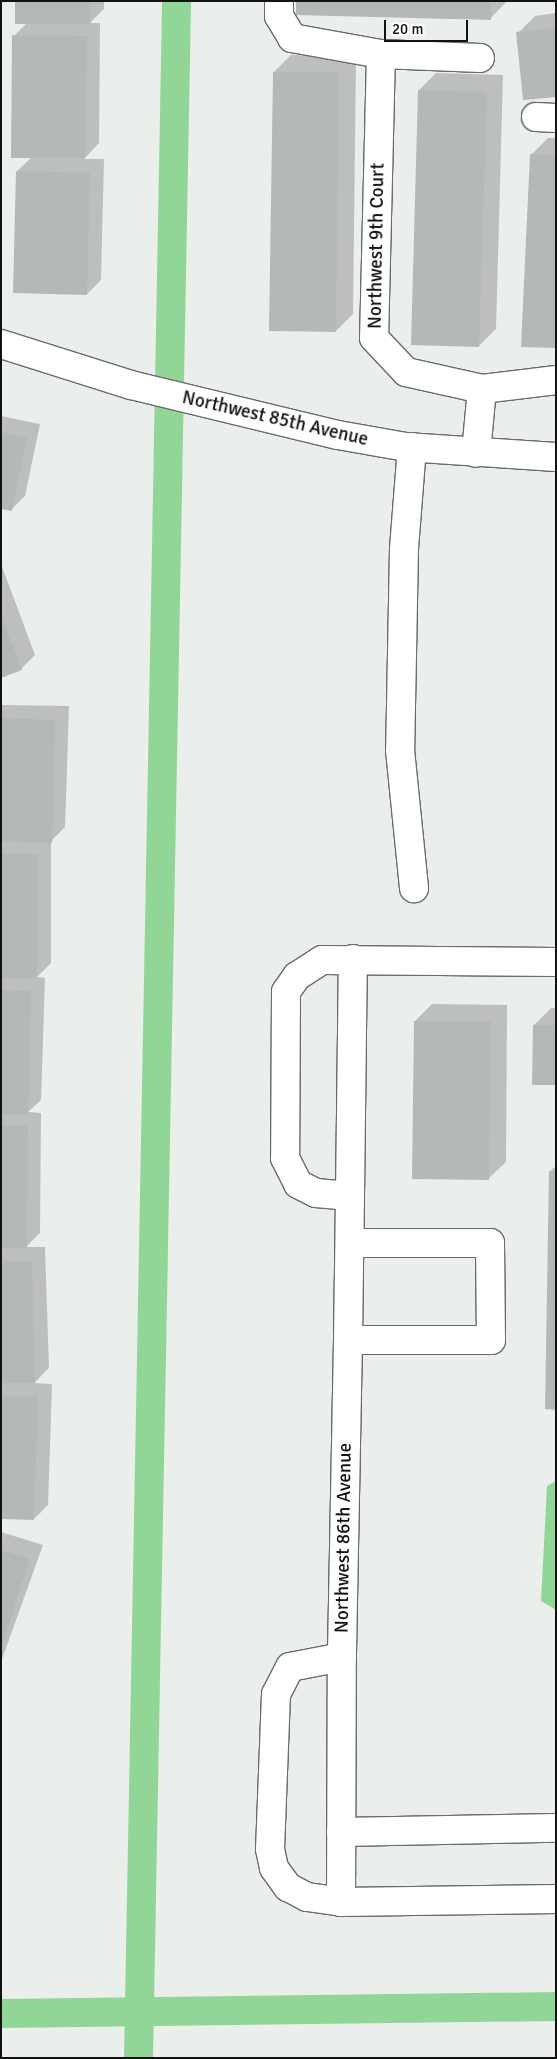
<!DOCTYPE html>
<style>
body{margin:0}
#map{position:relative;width:557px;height:2059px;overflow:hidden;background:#ebefec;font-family:Signika,sans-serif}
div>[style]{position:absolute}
.water>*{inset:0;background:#91d697}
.shadow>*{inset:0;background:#0003}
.canal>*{height:29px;margin:-14.5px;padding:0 14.5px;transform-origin:14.5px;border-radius:14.5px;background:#91d697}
.building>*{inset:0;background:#b5b9b5}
.roads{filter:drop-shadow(1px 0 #696c69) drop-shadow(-1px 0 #696c69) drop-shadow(0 1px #696c69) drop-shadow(0 -1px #696c69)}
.minor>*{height:28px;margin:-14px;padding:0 14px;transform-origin:14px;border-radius:14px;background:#fff}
span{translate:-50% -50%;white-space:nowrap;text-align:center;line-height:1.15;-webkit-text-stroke:4px #fff;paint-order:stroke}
.street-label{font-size:19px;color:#111211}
.frame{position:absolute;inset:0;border:2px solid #111211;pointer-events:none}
.scale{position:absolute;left:384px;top:20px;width:84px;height:22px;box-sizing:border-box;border:2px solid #111211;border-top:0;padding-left:6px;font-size:15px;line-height:18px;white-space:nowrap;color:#111211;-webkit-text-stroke:4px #fff;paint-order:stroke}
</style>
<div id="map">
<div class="water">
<div style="clip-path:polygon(556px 1481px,556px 1610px,541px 1601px,547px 1486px)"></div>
</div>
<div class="shadow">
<div style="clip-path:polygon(16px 1px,104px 1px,104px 9px,90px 23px,100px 23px,99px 143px,84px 159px,104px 159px,101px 280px,87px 294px,17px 171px,32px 157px,14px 36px,27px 23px)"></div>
<div style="clip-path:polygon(298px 1px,507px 1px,490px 19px)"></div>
<div style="clip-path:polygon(556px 13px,556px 96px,518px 33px,535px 16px)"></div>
<div style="clip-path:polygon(291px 55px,356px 56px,353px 314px,336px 331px,274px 72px)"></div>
<div style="clip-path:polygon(436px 73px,503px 75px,496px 329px,479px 346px,419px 90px)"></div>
<div style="clip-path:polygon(548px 138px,556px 138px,556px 347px,531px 155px)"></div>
<div style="clip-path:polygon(1px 416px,40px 424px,25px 496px,11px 510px,1px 508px)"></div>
<div style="clip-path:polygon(1px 564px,35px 655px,21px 669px,1px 676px)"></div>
<div style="clip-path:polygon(1px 705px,69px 706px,65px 827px,51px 841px,51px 963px,37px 977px,45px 978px,41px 1100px,28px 1112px,41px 1113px,40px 1233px,26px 1247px,45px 1247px,49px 1368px,34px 1383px,52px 1384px,48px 1505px,34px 1519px,1px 1518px)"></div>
<div style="clip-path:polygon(432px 1004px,507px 1005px,506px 1162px,488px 1179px,415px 1021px)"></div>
<div style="clip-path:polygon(551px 1008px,556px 1008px,556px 1084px,534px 1025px)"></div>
<div style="clip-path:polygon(556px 1166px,556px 1409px,550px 1171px)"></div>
<div style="clip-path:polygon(1px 1532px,43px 1545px,1px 1662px)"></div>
</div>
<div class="canal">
<div style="left:1px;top:2013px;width:555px;rotate:-0.72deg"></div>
<div style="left:138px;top:2058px;width:2057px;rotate:-88.94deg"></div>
</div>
<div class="building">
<div style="clip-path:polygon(15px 1px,90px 1px,90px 24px,15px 24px)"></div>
<div style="clip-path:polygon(296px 1px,491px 1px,491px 20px,296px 15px)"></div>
<div style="clip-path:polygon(556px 28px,556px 97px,523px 100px,516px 32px)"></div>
<div style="clip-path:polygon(12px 35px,87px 36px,85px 158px,11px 158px)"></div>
<div style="clip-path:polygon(273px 72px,339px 72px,336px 332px,269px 331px)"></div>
<div style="clip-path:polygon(418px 90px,487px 92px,479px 347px,411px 345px)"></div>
<div style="clip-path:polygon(530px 154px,556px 155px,556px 348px,521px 347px)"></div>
<div style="clip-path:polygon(16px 171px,90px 173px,87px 295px,13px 293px)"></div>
<div style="clip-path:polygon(1px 432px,27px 438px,12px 511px,1px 509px)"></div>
<div style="clip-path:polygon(1px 615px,22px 670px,1px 678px)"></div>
<div style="clip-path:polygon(1px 718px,55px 720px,52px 843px,1px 841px)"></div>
<div style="clip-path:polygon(1px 854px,38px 854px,37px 978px,1px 978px)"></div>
<div style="clip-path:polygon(1px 990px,31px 991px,28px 1115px,1px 1114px)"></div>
<div style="clip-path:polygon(414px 1021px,491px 1022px,489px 1180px,412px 1179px)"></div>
<div style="clip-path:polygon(533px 1025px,556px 1025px,556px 1085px,532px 1085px)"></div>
<div style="clip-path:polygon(1px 1126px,28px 1126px,27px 1248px,1px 1248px)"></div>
<div style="clip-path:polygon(549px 1171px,556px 1171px,556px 1410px,545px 1409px)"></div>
<div style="clip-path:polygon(1px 1261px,32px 1261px,35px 1383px,1px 1383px)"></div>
<div style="clip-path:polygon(1px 1396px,38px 1397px,34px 1520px,1px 1519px)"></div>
<div style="clip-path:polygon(1px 1550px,30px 1559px,2px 1645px,1px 1645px)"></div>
</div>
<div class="roads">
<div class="minor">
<div style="left:279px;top:1px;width:15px;rotate:90deg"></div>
<div style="left:279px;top:16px;width:26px;rotate:59deg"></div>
<div style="left:292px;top:38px;width:90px;rotate:10.2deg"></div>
<div style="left:381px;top:54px;width:99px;rotate:2.3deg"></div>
<div style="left:381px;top:54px;width:284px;rotate:91.4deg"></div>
<div style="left:374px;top:338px;width:47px;rotate:46.7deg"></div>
<div style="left:406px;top:372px;width:78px;rotate:12.6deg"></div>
<div style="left:482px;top:389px;width:64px;rotate:95.4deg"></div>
<div style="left:536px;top:117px;width:20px;rotate:3deg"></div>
<div style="left:1px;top:344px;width:136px;rotate:17.5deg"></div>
<div style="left:131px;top:385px;width:213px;rotate:13.6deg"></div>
<div style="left:338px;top:435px;width:69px;rotate:10deg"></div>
<div style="left:406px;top:447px;width:150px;rotate:3.8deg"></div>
<div style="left:482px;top:389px;width:75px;rotate:-6.9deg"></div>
<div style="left:412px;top:447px;width:102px;rotate:94.5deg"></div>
<div style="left:404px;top:549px;width:201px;rotate:91.1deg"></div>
<div style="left:400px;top:750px;width:139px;rotate:84.2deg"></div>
<div style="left:556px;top:962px;width:234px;rotate:-179.5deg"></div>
<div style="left:322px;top:960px;width:30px;rotate:147deg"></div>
<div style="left:297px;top:976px;width:19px;rotate:125deg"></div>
<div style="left:286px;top:992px;width:166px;rotate:90.3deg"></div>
<div style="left:285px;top:1158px;width:29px;rotate:63deg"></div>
<div style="left:298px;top:1184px;width:20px;rotate:27deg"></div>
<div style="left:316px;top:1193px;width:34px;rotate:5deg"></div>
<div style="left:350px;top:1196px;width:144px;rotate:90.8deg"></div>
<div style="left:348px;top:1340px;width:317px;rotate:91.1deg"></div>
<div style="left:342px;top:1657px;width:53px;rotate:169.1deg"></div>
<div style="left:290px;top:1667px;width:30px;rotate:117deg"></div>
<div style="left:276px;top:1694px;width:155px;rotate:92.2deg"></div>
<div style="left:270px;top:1849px;width:19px;rotate:78deg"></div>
<div style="left:274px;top:1868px;width:24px;rotate:54deg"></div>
<div style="left:288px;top:1887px;width:21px;rotate:28deg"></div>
<div style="left:307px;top:1897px;width:34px;rotate:8deg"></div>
<div style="left:341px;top:1902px;width:215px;rotate:-0.8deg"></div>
<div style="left:350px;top:1196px;width:237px;rotate:-89.3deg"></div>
<div style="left:348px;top:1340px;width:143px"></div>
<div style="left:491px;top:1340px;width:97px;rotate:-90.6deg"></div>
<div style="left:490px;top:1243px;width:140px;rotate:180deg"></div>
<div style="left:341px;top:1832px;width:215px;rotate:-1.1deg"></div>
<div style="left:341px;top:1902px;width:245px;rotate:-89.8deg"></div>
</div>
</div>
<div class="street-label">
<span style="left:377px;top:246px;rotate:-89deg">Northwest 9th Court</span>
<span style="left:275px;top:419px;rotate:13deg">Northwest 85th Avenue</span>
<span style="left:344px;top:1538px;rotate:-89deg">Northwest 86th Avenue</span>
</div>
<div class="frame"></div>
<div class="scale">20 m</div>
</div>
